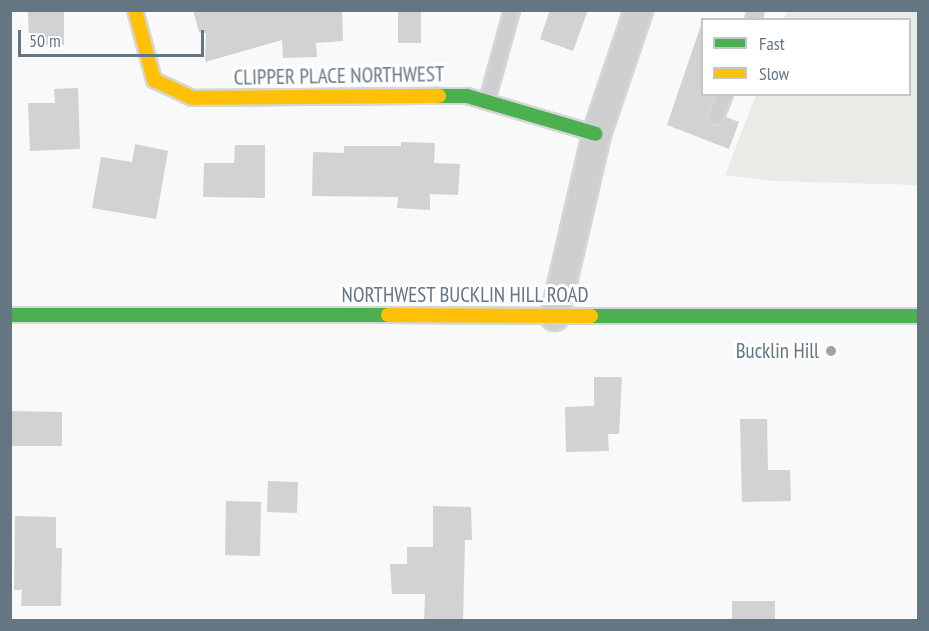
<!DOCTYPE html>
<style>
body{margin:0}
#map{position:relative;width:929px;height:631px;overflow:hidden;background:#f9f9f9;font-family:"PT Sans Narrow",sans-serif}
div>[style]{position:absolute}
.green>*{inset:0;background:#e8ebe6}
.building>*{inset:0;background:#d0d2d3}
.roads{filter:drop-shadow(2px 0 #d5d6d7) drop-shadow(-2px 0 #d5d6d7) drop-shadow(0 2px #d5d6d7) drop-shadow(0 -2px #d5d6d7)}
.lane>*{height:14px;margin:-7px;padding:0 7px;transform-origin:7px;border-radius:7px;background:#cecfd0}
.street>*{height:27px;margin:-13.5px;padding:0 13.5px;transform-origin:13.5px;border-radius:13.5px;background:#cecfd0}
.fast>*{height:14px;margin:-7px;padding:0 7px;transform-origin:7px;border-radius:7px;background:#4caf50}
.slow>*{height:14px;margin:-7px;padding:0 7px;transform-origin:7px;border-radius:7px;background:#ffc107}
.dots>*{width:16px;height:16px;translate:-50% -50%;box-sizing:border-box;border:3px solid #fff;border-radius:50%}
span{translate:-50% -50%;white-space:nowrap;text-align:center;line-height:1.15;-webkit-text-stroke:6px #fff;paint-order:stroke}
.street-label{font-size:21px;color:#657683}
.poi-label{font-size:21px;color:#657683}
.right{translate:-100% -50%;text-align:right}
.frame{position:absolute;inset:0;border:12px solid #657683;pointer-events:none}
.legend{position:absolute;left:701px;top:18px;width:210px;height:78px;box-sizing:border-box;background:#fff;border:2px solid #c1c8cd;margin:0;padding:8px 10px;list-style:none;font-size:18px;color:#657683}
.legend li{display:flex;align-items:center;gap:12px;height:30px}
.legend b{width:30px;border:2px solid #c1c8cd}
.scale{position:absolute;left:18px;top:30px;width:186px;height:27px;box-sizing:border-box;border:3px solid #657683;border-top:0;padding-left:8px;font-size:18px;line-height:21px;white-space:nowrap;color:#657683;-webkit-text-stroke:4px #fff;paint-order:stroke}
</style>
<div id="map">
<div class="green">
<div style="clip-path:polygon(788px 11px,918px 11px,918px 185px,775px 181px,725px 175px,756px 95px,910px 94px,910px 20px,784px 19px)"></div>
</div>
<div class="building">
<div style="clip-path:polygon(28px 10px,64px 10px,64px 45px,29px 45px)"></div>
<div style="clip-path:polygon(193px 10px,342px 10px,343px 41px,316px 43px,317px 57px,283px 58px,282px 40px,205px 62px,206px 33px,199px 32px)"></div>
<div style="clip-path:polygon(398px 10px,421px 10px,421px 43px,398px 43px)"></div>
<div style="clip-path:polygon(550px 10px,588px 10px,573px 51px,540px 39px)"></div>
<div style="clip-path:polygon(701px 25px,702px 94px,715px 94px,707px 119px,717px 126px,726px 117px,739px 122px,729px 149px,667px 125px)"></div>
<div style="clip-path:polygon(78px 88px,80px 149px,30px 151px,28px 103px,55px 103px,54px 89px)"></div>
<div style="clip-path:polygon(401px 142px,435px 143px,434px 163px,460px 164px,458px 195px,430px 194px,430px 210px,397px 208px,398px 197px,312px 196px,313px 152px,344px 153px,344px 146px,401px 146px)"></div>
<div style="clip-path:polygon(135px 144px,168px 151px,156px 219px,92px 208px,101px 157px,132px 162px)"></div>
<div style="clip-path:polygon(235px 145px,265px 145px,265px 198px,203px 197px,204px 163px,234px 163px)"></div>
<div style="clip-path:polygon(594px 377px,622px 377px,619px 434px,608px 434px,609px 451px,566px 452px,565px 407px,594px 406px)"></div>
<div style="clip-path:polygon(10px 411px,62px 412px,62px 446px,10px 446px)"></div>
<div style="clip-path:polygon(740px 419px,767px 419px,768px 470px,790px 470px,791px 501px,742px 502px)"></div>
<div style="clip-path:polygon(268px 481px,298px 482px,297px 513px,267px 512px)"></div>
<div style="clip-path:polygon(226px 501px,261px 502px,260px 556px,225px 555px)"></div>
<div style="clip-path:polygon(433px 506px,471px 507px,472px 540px,465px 540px,463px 621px,424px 621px,425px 594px,392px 594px,390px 564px,407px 564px,407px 547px,433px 547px)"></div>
<div style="clip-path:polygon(15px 516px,56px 517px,56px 548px,62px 548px,61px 606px,21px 606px,22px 590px,14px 590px)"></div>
<div style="clip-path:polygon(732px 601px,775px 601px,775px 621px,732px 621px)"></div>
</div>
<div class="roads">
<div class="lane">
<div style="left:753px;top:20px;width:10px;rotate:-73deg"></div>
<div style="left:487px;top:101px;width:94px;rotate:-74.6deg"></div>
<div style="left:716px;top:117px;width:25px;rotate:-69deg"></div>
</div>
<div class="street">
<div style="left:554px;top:316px;width:187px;rotate:-77deg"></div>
<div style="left:596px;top:134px;width:131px;rotate:-71.3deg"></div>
</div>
<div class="fast">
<div style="left:439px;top:96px;width:28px"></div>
<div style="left:467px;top:96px;width:134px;rotate:16.4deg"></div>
<div style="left:10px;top:315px;width:378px"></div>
<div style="left:591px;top:316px;width:327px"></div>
</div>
<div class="slow">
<div style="left:135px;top:10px;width:73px;rotate:74.8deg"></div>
<div style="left:154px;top:80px;width:42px;rotate:25.3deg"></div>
<div style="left:192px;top:98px;width:247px;rotate:-0.5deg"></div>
<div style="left:388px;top:315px;width:203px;rotate:0.3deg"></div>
</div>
</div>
<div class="dots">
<div style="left:831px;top:351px;background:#99a4ac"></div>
</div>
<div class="street-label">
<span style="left:339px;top:76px;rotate:-1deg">CLIPPER PLACE NORTHWEST</span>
<span style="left:465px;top:295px">NORTHWEST BUCKLIN HILL ROAD</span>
</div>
<div class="poi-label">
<span class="right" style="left:819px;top:351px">Bucklin Hill</span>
</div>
<div class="frame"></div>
<ul class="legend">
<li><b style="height:8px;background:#4caf50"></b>Fast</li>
<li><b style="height:8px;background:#ffc107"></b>Slow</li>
</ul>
<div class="scale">50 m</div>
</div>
